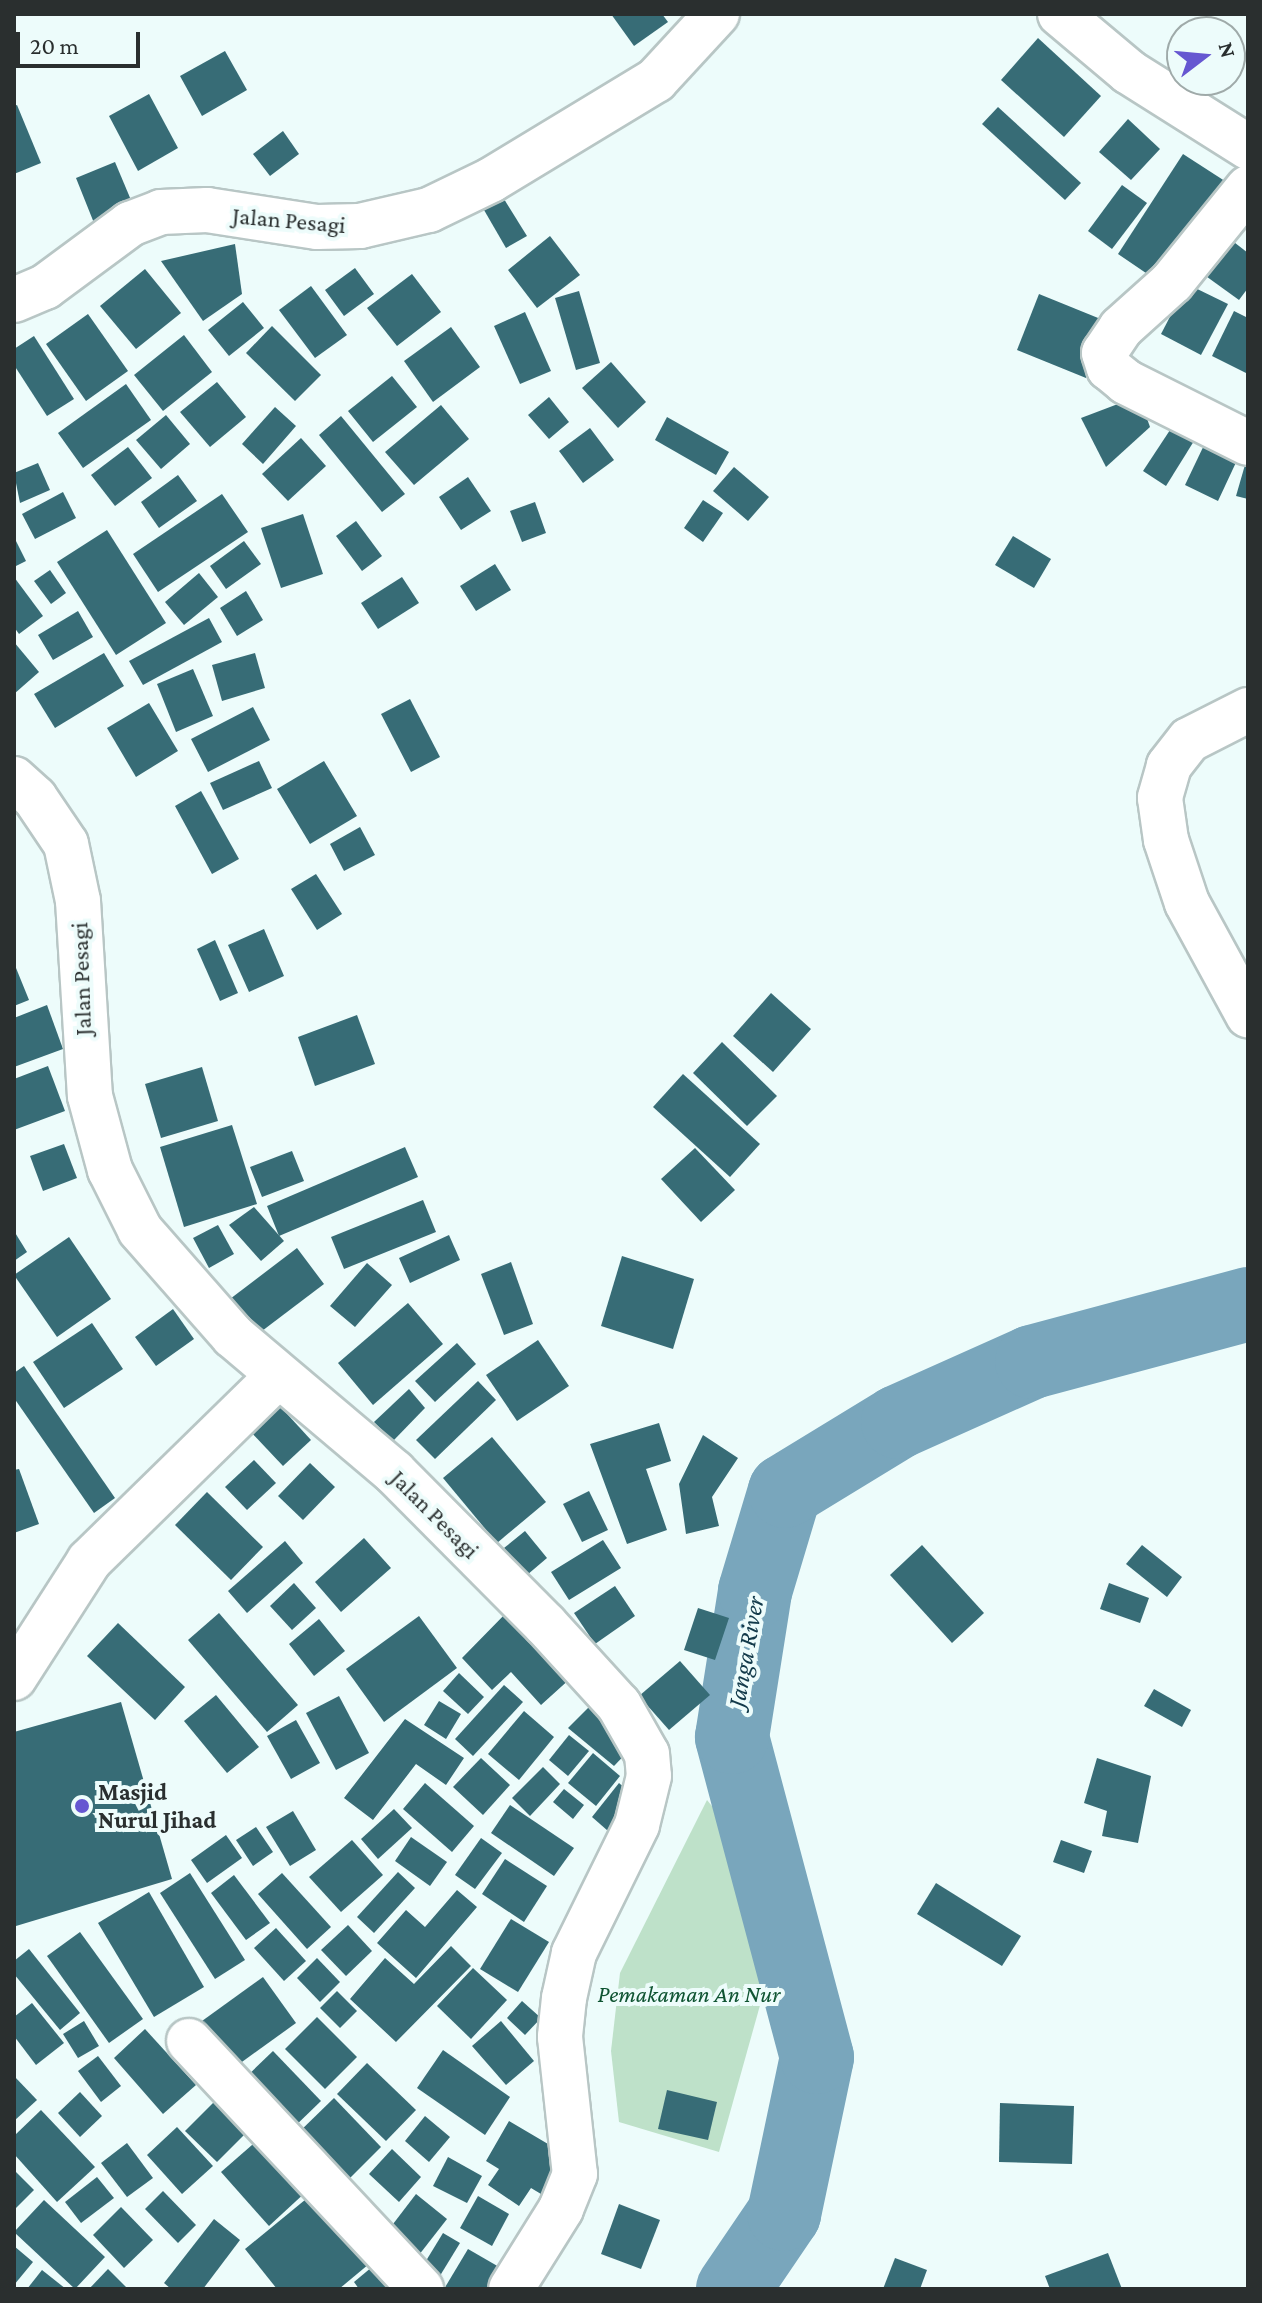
<!DOCTYPE html>
<style>
body{margin:0}
#map{position:relative;width:1262px;height:2303px;overflow:hidden;background:#edfcfb;font-family:"Crimson Pro",serif}
div>[style]{position:absolute}
.green>*{inset:0;background:#bee1c9}
.river>*{height:74px;margin:-37px;padding:0 37px;transform-origin:37px;border-radius:37px;background:#79a6bc}
.building>*{inset:0;background:#376c76}
.roads{filter:drop-shadow(2px 0 #b8c6c5) drop-shadow(-2px 0 #b8c6c5) drop-shadow(0 2px #b8c6c5) drop-shadow(0 -2px #b8c6c5)}
.minor>*{height:44px;margin:-22px;padding:0 22px;transform-origin:22px;border-radius:22px;background:#fff}
.tertiary>*{height:44px;margin:-22px;padding:0 22px;transform-origin:22px;border-radius:22px;background:#fff}
.dots>*{width:22px;height:22px;translate:-50% -50%;box-sizing:border-box;border:4px solid #edfcfb;border-radius:50%}
span{translate:-50% -50%;white-space:nowrap;text-align:center;line-height:1.15;-webkit-text-stroke:8px #edfcfb;paint-order:stroke}
.street-label{font-size:24px;color:#2a2f2f}
.poi-label{font-size:24px;color:#2a2f2f;font-weight:700}
.left{translate:0 -50%;text-align:left}
.park-label{font-size:24px;color:#0f5432;font-style:italic}
.water-label{font-size:26px;color:#123a4a;font-style:italic}
.frame{position:absolute;inset:0;border:16px solid #2a2f2f;pointer-events:none}
.north{position:absolute;left:1166px;top:16px;width:80px;height:80px;box-sizing:border-box;background:#edfcfb;border:2px solid #9faaa9;border-radius:50%;rotate:74deg;font-size:22px;font-weight:700;line-height:32px;text-align:center;color:#2a2f2f}
.north::after{content:'';display:block;margin:auto;width:28px;height:36px;background:#6657d1;clip-path:polygon(50% 0,100% 100%,50% 72%,0 100%)}
.scale{position:absolute;left:16px;top:32px;width:124px;height:36px;box-sizing:border-box;border:4px solid #2a2f2f;border-top:0;padding-left:10px;font-size:24px;line-height:28px;white-space:nowrap;color:#2a2f2f;-webkit-text-stroke:6px #edfcfb;paint-order:stroke}
</style>
<div id="map">
<div class="green">
<div style="clip-path:polygon(707px 1800px,747px 1849px,776px 1948px,719px 2152px,619px 2122px,611px 2051px,620px 1973px)"></div>
</div>
<div class="river">
<div style="left:733px;top:2289px;width:91px;rotate:-55.8deg"></div>
<div style="left:784px;top:2214px;width:160px;rotate:-78.1deg"></div>
<div style="left:817px;top:2057px;width:331px;rotate:-104.9deg"></div>
<div style="left:732px;top:1737px;width:148px;rotate:-81deg"></div>
<div style="left:755px;top:1591px;width:104px;rotate:-73.3deg"></div>
<div style="left:785px;top:1491px;width:132px;rotate:-31.4deg"></div>
<div style="left:898px;top:1422px;width:147px;rotate:-24.1deg"></div>
<div style="left:1032px;top:1362px;width:224px;rotate:-15deg"></div>
</div>
<div class="building">
<div style="clip-path:polygon(611px 14px,662px 14px,668px 22px,634px 46px)"></div>
<div style="clip-path:polygon(1038px 38px,1101px 96px,1064px 137px,1001px 80px)"></div>
<div style="clip-path:polygon(225px 51px,247px 90px,202px 116px,180px 76px)"></div>
<div style="clip-path:polygon(149px 94px,178px 148px,138px 171px,109px 116px)"></div>
<div style="clip-path:polygon(17px 105px,41px 163px,14px 174px,14px 106px)"></div>
<div style="clip-path:polygon(998px 107px,1081px 183px,1065px 200px,982px 124px)"></div>
<div style="clip-path:polygon(1128px 119px,1160px 149px,1131px 180px,1099px 152px)"></div>
<div style="clip-path:polygon(283px 131px,299px 154px,270px 176px,253px 154px)"></div>
<div style="clip-path:polygon(1183px 154px,1231px 185px,1165px 286px,1118px 254px)"></div>
<div style="clip-path:polygon(115px 162px,136px 212px,96px 228px,76px 178px)"></div>
<div style="clip-path:polygon(1122px 185px,1147px 203px,1112px 249px,1088px 231px)"></div>
<div style="clip-path:polygon(504px 199px,527px 236px,506px 248px,484px 210px)"></div>
<div style="clip-path:polygon(550px 236px,580px 275px,537px 308px,508px 270px)"></div>
<div style="clip-path:polygon(1230px 239px,1248px 253px,1248px 288px,1239px 300px,1203px 274px)"></div>
<div style="clip-path:polygon(235px 244px,242px 294px,203px 321px,161px 261px)"></div>
<div style="clip-path:polygon(355px 268px,374px 294px,344px 316px,325px 290px)"></div>
<div style="clip-path:polygon(145px 269px,181px 313px,136px 349px,100px 306px)"></div>
<div style="clip-path:polygon(412px 274px,441px 312px,397px 346px,367px 308px)"></div>
<div style="clip-path:polygon(1187px 284px,1228px 304px,1201px 355px,1161px 334px)"></div>
<div style="clip-path:polygon(311px 286px,347px 335px,315px 358px,279px 310px)"></div>
<div style="clip-path:polygon(579px 291px,600px 363px,576px 370px,555px 298px)"></div>
<div style="clip-path:polygon(1039px 294px,1108px 322px,1086px 378px,1017px 350px)"></div>
<div style="clip-path:polygon(243px 302px,264px 328px,229px 356px,208px 330px)"></div>
<div style="clip-path:polygon(1234px 311px,1248px 318px,1248px 374px,1212px 356px)"></div>
<div style="clip-path:polygon(525px 312px,551px 371px,520px 384px,494px 326px)"></div>
<div style="clip-path:polygon(88px 314px,128px 371px,86px 401px,46px 344px)"></div>
<div style="clip-path:polygon(272px 326px,321px 375px,295px 401px,246px 353px)"></div>
<div style="clip-path:polygon(451px 327px,480px 367px,433px 402px,404px 361px)"></div>
<div style="clip-path:polygon(184px 335px,212px 372px,163px 411px,134px 375px)"></div>
<div style="clip-path:polygon(34px 336px,74px 399px,47px 416px,14px 365px,14px 349px)"></div>
<div style="clip-path:polygon(611px 362px,646px 402px,618px 428px,582px 388px)"></div>
<div style="clip-path:polygon(392px 376px,417px 407px,373px 442px,348px 411px)"></div>
<div style="clip-path:polygon(217px 382px,246px 417px,210px 447px,180px 412px)"></div>
<div style="clip-path:polygon(126px 384px,151px 420px,83px 468px,58px 433px)"></div>
<div style="clip-path:polygon(1139px 396px,1150px 427px,1106px 467px,1081px 418px)"></div>
<div style="clip-path:polygon(549px 397px,569px 422px,549px 439px,528px 415px)"></div>
<div style="clip-path:polygon(441px 405px,469px 439px,414px 485px,385px 452px)"></div>
<div style="clip-path:polygon(275px 407px,296px 426px,263px 464px,242px 444px)"></div>
<div style="clip-path:polygon(166px 415px,190px 444px,161px 469px,136px 440px)"></div>
<div style="clip-path:polygon(341px 416px,405px 494px,382px 512px,319px 435px)"></div>
<div style="clip-path:polygon(667px 417px,729px 452px,716px 475px,655px 440px)"></div>
<div style="clip-path:polygon(1172px 427px,1194px 441px,1166px 486px,1143px 471px)"></div>
<div style="clip-path:polygon(590px 428px,614px 460px,583px 483px,559px 451px)"></div>
<div style="clip-path:polygon(301px 438px,326px 466px,288px 501px,262px 474px)"></div>
<div style="clip-path:polygon(1206px 441px,1239px 456px,1218px 501px,1185px 485px)"></div>
<div style="clip-path:polygon(128px 447px,152px 478px,115px 506px,91px 475px)"></div>
<div style="clip-path:polygon(1247px 458px,1248px 458px,1248px 499px,1236px 496px)"></div>
<div style="clip-path:polygon(38px 463px,50px 490px,20px 503px,14px 473px)"></div>
<div style="clip-path:polygon(734px 467px,769px 497px,748px 521px,713px 491px)"></div>
<div style="clip-path:polygon(178px 475px,197px 501px,159px 528px,141px 502px)"></div>
<div style="clip-path:polygon(468px 477px,491px 511px,461px 530px,439px 497px)"></div>
<div style="clip-path:polygon(63px 492px,76px 518px,35px 539px,22px 514px)"></div>
<div style="clip-path:polygon(222px 494px,248px 532px,158px 592px,133px 554px)"></div>
<div style="clip-path:polygon(703px 500px,723px 513px,703px 542px,684px 528px)"></div>
<div style="clip-path:polygon(535px 502px,546px 533px,522px 542px,510px 511px)"></div>
<div style="clip-path:polygon(303px 514px,323px 574px,281px 588px,261px 528px)"></div>
<div style="clip-path:polygon(356px 521px,382px 556px,362px 571px,336px 536px)"></div>
<div style="clip-path:polygon(107px 530px,166px 623px,116px 655px,57px 562px)"></div>
<div style="clip-path:polygon(1013px 536px,1051px 559px,1034px 588px,995px 565px)"></div>
<div style="clip-path:polygon(14px 537px,26px 561px,14px 567px)"></div>
<div style="clip-path:polygon(244px 541px,261px 564px,226px 589px,210px 566px)"></div>
<div style="clip-path:polygon(495px 564px,511px 590px,476px 611px,460px 586px)"></div>
<div style="clip-path:polygon(50px 570px,66px 593px,51px 604px,34px 581px)"></div>
<div style="clip-path:polygon(199px 573px,218px 597px,184px 625px,165px 602px)"></div>
<div style="clip-path:polygon(14px 577px,43px 616px,19px 634px,14px 627px)"></div>
<div style="clip-path:polygon(402px 577px,419px 603px,378px 629px,361px 603px)"></div>
<div style="clip-path:polygon(246px 591px,263px 620px,237px 636px,220px 608px)"></div>
<div style="clip-path:polygon(78px 611px,93px 637px,53px 660px,38px 635px)"></div>
<div style="clip-path:polygon(209px 618px,222px 642px,143px 685px,129px 661px)"></div>
<div style="clip-path:polygon(14px 642px,39px 672px,14px 694px)"></div>
<div style="clip-path:polygon(104px 653px,124px 686px,55px 728px,34px 694px)"></div>
<div style="clip-path:polygon(255px 653px,265px 688px,222px 701px,212px 665px)"></div>
<div style="clip-path:polygon(193px 669px,213px 716px,176px 732px,157px 684px)"></div>
<div style="clip-path:polygon(410px 699px,440px 757px,411px 772px,381px 714px)"></div>
<div style="clip-path:polygon(149px 703px,178px 751px,136px 777px,107px 728px)"></div>
<div style="clip-path:polygon(253px 707px,270px 740px,208px 772px,191px 739px)"></div>
<div style="clip-path:polygon(259px 761px,272px 788px,223px 810px,210px 783px)"></div>
<div style="clip-path:polygon(324px 761px,357px 816px,310px 844px,277px 789px)"></div>
<div style="clip-path:polygon(201px 791px,239px 859px,212px 874px,175px 806px)"></div>
<div style="clip-path:polygon(360px 827px,375px 855px,344px 871px,330px 844px)"></div>
<div style="clip-path:polygon(316px 874px,342px 914px,317px 930px,291px 889px)"></div>
<div style="clip-path:polygon(264px 929px,284px 976px,249px 992px,228px 945px)"></div>
<div style="clip-path:polygon(215px 940px,238px 993px,220px 1001px,197px 949px)"></div>
<div style="clip-path:polygon(14px 963px,29px 1000px,14px 1006px)"></div>
<div style="clip-path:polygon(771px 993px,811px 1029px,773px 1072px,733px 1036px)"></div>
<div style="clip-path:polygon(47px 1005px,63px 1049px,14px 1067px,14px 1018px)"></div>
<div style="clip-path:polygon(357px 1015px,375px 1064px,315px 1086px,298px 1037px)"></div>
<div style="clip-path:polygon(722px 1042px,777px 1096px,747px 1126px,693px 1073px)"></div>
<div style="clip-path:polygon(48px 1066px,65px 1111px,14px 1130px,14px 1079px)"></div>
<div style="clip-path:polygon(202px 1067px,218px 1121px,161px 1138px,145px 1084px)"></div>
<div style="clip-path:polygon(683px 1074px,760px 1144px,730px 1177px,653px 1107px)"></div>
<div style="clip-path:polygon(232px 1125px,257px 1204px,184px 1227px,160px 1147px)"></div>
<div style="clip-path:polygon(64px 1144px,77px 1178px,43px 1191px,30px 1156px)"></div>
<div style="clip-path:polygon(405px 1147px,418px 1177px,279px 1236px,267px 1206px)"></div>
<div style="clip-path:polygon(695px 1148px,735px 1190px,701px 1222px,661px 1179px)"></div>
<div style="clip-path:polygon(292px 1151px,304px 1181px,262px 1197px,250px 1167px)"></div>
<div style="clip-path:polygon(423px 1200px,436px 1232px,344px 1269px,331px 1237px)"></div>
<div style="clip-path:polygon(254px 1207px,284px 1241px,261px 1261px,229px 1225px)"></div>
<div style="clip-path:polygon(218px 1225px,234px 1254px,209px 1268px,193px 1238px)"></div>
<div style="clip-path:polygon(14px 1231px,27px 1252px,14px 1261px)"></div>
<div style="clip-path:polygon(449px 1235px,460px 1260px,410px 1283px,399px 1258px)"></div>
<div style="clip-path:polygon(69px 1237px,111px 1299px,57px 1337px,14px 1275px)"></div>
<div style="clip-path:polygon(297px 1248px,324px 1284px,258px 1334px,230px 1299px)"></div>
<div style="clip-path:polygon(622px 1256px,694px 1279px,673px 1349px,601px 1326px)"></div>
<div style="clip-path:polygon(511px 1262px,533px 1324px,504px 1335px,481px 1274px)"></div>
<div style="clip-path:polygon(367px 1263px,392px 1285px,355px 1327px,330px 1306px)"></div>
<div style="clip-path:polygon(408px 1303px,443px 1344px,373px 1405px,338px 1363px)"></div>
<div style="clip-path:polygon(173px 1309px,194px 1339px,156px 1366px,135px 1337px)"></div>
<div style="clip-path:polygon(92px 1323px,123px 1369px,64px 1408px,33px 1362px)"></div>
<div style="clip-path:polygon(538px 1340px,569px 1386px,517px 1421px,486px 1375px)"></div>
<div style="clip-path:polygon(457px 1343px,476px 1364px,435px 1402px,415px 1381px)"></div>
<div style="clip-path:polygon(24px 1366px,115px 1498px,94px 1513px,14px 1398px,14px 1373px)"></div>
<div style="clip-path:polygon(478px 1381px,496px 1400px,435px 1459px,416px 1440px)"></div>
<div style="clip-path:polygon(409px 1389px,425px 1408px,393px 1441px,374px 1422px)"></div>
<div style="clip-path:polygon(277px 1403px,311px 1440px,283px 1466px,249px 1430px)"></div>
<div style="clip-path:polygon(659px 1423px,671px 1461px,646px 1469px,667px 1530px,627px 1544px,590px 1444px)"></div>
<div style="clip-path:polygon(703px 1435px,738px 1458px,712px 1497px,719px 1526px,686px 1534px,679px 1484px)"></div>
<div style="clip-path:polygon(492px 1437px,546px 1502px,497px 1543px,443px 1478px)"></div>
<div style="clip-path:polygon(254px 1460px,276px 1483px,247px 1510px,225px 1487px)"></div>
<div style="clip-path:polygon(310px 1463px,335px 1487px,303px 1520px,278px 1496px)"></div>
<div style="clip-path:polygon(19px 1469px,39px 1524px,14px 1533px,14px 1470px)"></div>
<div style="clip-path:polygon(589px 1491px,608px 1530px,582px 1542px,563px 1504px)"></div>
<div style="clip-path:polygon(207px 1492px,263px 1547px,231px 1580px,175px 1525px)"></div>
<div style="clip-path:polygon(525px 1531px,547px 1558px,527px 1575px,504px 1548px)"></div>
<div style="clip-path:polygon(364px 1538px,391px 1568px,341px 1612px,315px 1582px)"></div>
<div style="clip-path:polygon(603px 1540px,621px 1568px,569px 1600px,551px 1572px)"></div>
<div style="clip-path:polygon(285px 1541px,303px 1563px,247px 1613px,228px 1591px)"></div>
<div style="clip-path:polygon(922px 1545px,984px 1613px,952px 1643px,890px 1575px)"></div>
<div style="clip-path:polygon(1142px 1545px,1182px 1577px,1167px 1597px,1126px 1564px)"></div>
<div style="clip-path:polygon(294px 1583px,316px 1608px,292px 1630px,270px 1606px)"></div>
<div style="clip-path:polygon(1109px 1583px,1149px 1598px,1140px 1623px,1100px 1609px)"></div>
<div style="clip-path:polygon(615px 1586px,635px 1616px,595px 1644px,574px 1613px)"></div>
<div style="clip-path:polygon(698px 1608px,729px 1618px,715px 1660px,684px 1650px)"></div>
<div style="clip-path:polygon(509px 1610px,572px 1677px,541px 1705px,511px 1672px,492px 1690px,462px 1658px)"></div>
<div style="clip-path:polygon(219px 1613px,298px 1705px,267px 1732px,188px 1640px)"></div>
<div style="clip-path:polygon(419px 1616px,457px 1668px,384px 1722px,346px 1669px)"></div>
<div style="clip-path:polygon(319px 1619px,345px 1651px,314px 1676px,289px 1644px)"></div>
<div style="clip-path:polygon(118px 1623px,185px 1687px,155px 1720px,87px 1656px)"></div>
<div style="clip-path:polygon(680px 1661px,710px 1695px,669px 1730px,639px 1696px)"></div>
<div style="clip-path:polygon(459px 1673px,484px 1697px,468px 1714px,443px 1691px)"></div>
<div style="clip-path:polygon(504px 1685px,523px 1702px,473px 1756px,455px 1739px)"></div>
<div style="clip-path:polygon(1154px 1689px,1191px 1710px,1182px 1727px,1144px 1706px)"></div>
<div style="clip-path:polygon(216px 1695px,259px 1747px,227px 1773px,184px 1721px)"></div>
<div style="clip-path:polygon(339px 1696px,369px 1753px,336px 1770px,306px 1713px)"></div>
<div style="clip-path:polygon(439px 1701px,461px 1714px,446px 1739px,424px 1725px)"></div>
<div style="clip-path:polygon(121px 1702px,172px 1879px,16px 1926px,14px 1732px)"></div>
<div style="clip-path:polygon(594px 1702px,635px 1744px,614px 1766px,568px 1728px)"></div>
<div style="clip-path:polygon(524px 1711px,554px 1737px,519px 1780px,488px 1754px)"></div>
<div style="clip-path:polygon(405px 1719px,464px 1758px,446px 1785px,416px 1764px,373px 1820px,344px 1798px)"></div>
<div style="clip-path:polygon(296px 1720px,320px 1763px,291px 1779px,267px 1736px)"></div>
<div style="clip-path:polygon(569px 1735px,589px 1751px,568px 1776px,549px 1760px)"></div>
<div style="clip-path:polygon(593px 1753px,620px 1776px,596px 1806px,568px 1783px)"></div>
<div style="clip-path:polygon(481px 1758px,510px 1785px,483px 1815px,453px 1787px)"></div>
<div style="clip-path:polygon(1097px 1758px,1151px 1776px,1138px 1843px,1102px 1836px,1107px 1811px,1084px 1803px)"></div>
<div style="clip-path:polygon(543px 1767px,560px 1784px,530px 1816px,512px 1798px)"></div>
<div style="clip-path:polygon(425px 1783px,474px 1826px,452px 1852px,403px 1809px)"></div>
<div style="clip-path:polygon(619px 1783px,635px 1797px,608px 1831px,592px 1817px)"></div>
<div style="clip-path:polygon(564px 1789px,584px 1805px,573px 1819px,553px 1802px)"></div>
<div style="clip-path:polygon(510px 1805px,574px 1848px,554px 1876px,491px 1833px)"></div>
<div style="clip-path:polygon(394px 1809px,412px 1828px,378px 1859px,361px 1839px)"></div>
<div style="clip-path:polygon(293px 1811px,316px 1850px,290px 1866px,266px 1827px)"></div>
<div style="clip-path:polygon(256px 1827px,273px 1852px,253px 1866px,236px 1840px)"></div>
<div style="clip-path:polygon(226px 1835px,242px 1858px,207px 1883px,191px 1860px)"></div>
<div style="clip-path:polygon(411px 1837px,447px 1862px,430px 1886px,395px 1861px)"></div>
<div style="clip-path:polygon(481px 1838px,502px 1853px,475px 1889px,455px 1875px)"></div>
<div style="clip-path:polygon(352px 1840px,383px 1875px,341px 1912px,309px 1877px)"></div>
<div style="clip-path:polygon(1061px 1840px,1092px 1851px,1084px 1873px,1053px 1862px)"></div>
<div style="clip-path:polygon(505px 1859px,547px 1886px,524px 1922px,482px 1894px)"></div>
<div style="clip-path:polygon(398px 1872px,415px 1888px,374px 1933px,357px 1917px)"></div>
<div style="clip-path:polygon(190px 1873px,245px 1960px,215px 1979px,160px 1893px)"></div>
<div style="clip-path:polygon(282px 1873px,331px 1927px,307px 1949px,258px 1894px)"></div>
<div style="clip-path:polygon(234px 1875px,270px 1923px,246px 1940px,211px 1893px)"></div>
<div style="clip-path:polygon(936px 1883px,1021px 1936px,1002px 1966px,917px 1914px)"></div>
<div style="clip-path:polygon(457px 1890px,477px 1907px,416px 1978px,377px 1943px,406px 1910px,425px 1927px)"></div>
<div style="clip-path:polygon(149px 1892px,204px 1987px,154px 2017px,98px 1923px)"></div>
<div style="clip-path:polygon(511px 1919px,549px 1942px,518px 1992px,480px 1969px)"></div>
<div style="clip-path:polygon(348px 1925px,372px 1951px,346px 1976px,321px 1950px)"></div>
<div style="clip-path:polygon(276px 1928px,306px 1961px,284px 1981px,254px 1948px)"></div>
<div style="clip-path:polygon(80px 1932px,143px 2019px,109px 2043px,47px 1956px)"></div>
<div style="clip-path:polygon(451px 1946px,471px 1966px,396px 2042px,350px 1999px,385px 1958px,414px 1984px)"></div>
<div style="clip-path:polygon(29px 1949px,80px 2013px,60px 2030px,14px 1974px,14px 1961px)"></div>
<div style="clip-path:polygon(317px 1958px,340px 1982px,320px 2002px,297px 1978px)"></div>
<div style="clip-path:polygon(473px 1968px,507px 2000px,471px 2039px,437px 2006px)"></div>
<div style="clip-path:polygon(263px 1977px,296px 2023px,235px 2067px,202px 2021px)"></div>
<div style="clip-path:polygon(337px 1991px,357px 2011px,340px 2028px,320px 2008px)"></div>
<div style="clip-path:polygon(522px 2001px,541px 2018px,525px 2035px,507px 2018px)"></div>
<div style="clip-path:polygon(32px 2003px,64px 2043px,36px 2065px,14px 2036px,14px 2017px)"></div>
<div style="clip-path:polygon(317px 2017px,357px 2057px,325px 2089px,285px 2049px)"></div>
<div style="clip-path:polygon(84px 2021px,99px 2046px,78px 2058px,63px 2034px)"></div>
<div style="clip-path:polygon(501px 2021px,534px 2061px,506px 2085px,472px 2046px)"></div>
<div style="clip-path:polygon(145px 2029px,196px 2085px,163px 2114px,114px 2058px)"></div>
<div style="clip-path:polygon(443px 2050px,510px 2097px,485px 2135px,417px 2088px)"></div>
<div style="clip-path:polygon(273px 2051px,321px 2101px,290px 2131px,243px 2080px)"></div>
<div style="clip-path:polygon(98px 2056px,121px 2086px,101px 2102px,78px 2071px)"></div>
<div style="clip-path:polygon(367px 2063px,416px 2110px,386px 2141px,337px 2094px)"></div>
<div style="clip-path:polygon(14px 2076px,37px 2100px,14px 2121px)"></div>
<div style="clip-path:polygon(667px 2090px,717px 2102px,708px 2140px,658px 2129px)"></div>
<div style="clip-path:polygon(80px 2092px,102px 2116px,80px 2137px,58px 2113px)"></div>
<div style="clip-path:polygon(224px 2092px,256px 2123px,217px 2162px,185px 2131px)"></div>
<div style="clip-path:polygon(334px 2098px,381px 2147px,341px 2187px,294px 2137px)"></div>
<div style="clip-path:polygon(1000px 2103px,1074px 2106px,1072px 2164px,999px 2162px)"></div>
<div style="clip-path:polygon(41px 2110px,95px 2167px,57px 2202px,14px 2154px,14px 2136px)"></div>
<div style="clip-path:polygon(425px 2116px,450px 2137px,429px 2162px,405px 2141px)"></div>
<div style="clip-path:polygon(509px 2121px,565px 2154px,541px 2194px,531px 2188px,519px 2206px,488px 2185px,499px 2169px,486px 2161px)"></div>
<div style="clip-path:polygon(177px 2127px,213px 2166px,182px 2194px,147px 2155px)"></div>
<div style="clip-path:polygon(261px 2137px,308px 2190px,269px 2226px,221px 2172px)"></div>
<div style="clip-path:polygon(127px 2143px,153px 2178px,127px 2197px,101px 2163px)"></div>
<div style="clip-path:polygon(392px 2149px,421px 2177px,399px 2202px,369px 2174px)"></div>
<div style="clip-path:polygon(448px 2157px,482px 2176px,467px 2203px,433px 2186px)"></div>
<div style="clip-path:polygon(14px 2170px,34px 2190px,14px 2210px)"></div>
<div style="clip-path:polygon(97px 2177px,114px 2198px,81px 2223px,65px 2202px)"></div>
<div style="clip-path:polygon(163px 2191px,196px 2225px,178px 2243px,145px 2209px)"></div>
<div style="clip-path:polygon(416px 2194px,447px 2219px,408px 2269px,377px 2245px)"></div>
<div style="clip-path:polygon(311px 2195px,369px 2264px,339px 2289px,277px 2289px,245px 2249px)"></div>
<div style="clip-path:polygon(478px 2196px,509px 2214px,492px 2246px,460px 2228px)"></div>
<div style="clip-path:polygon(44px 2200px,105px 2257px,75px 2289px,14px 2232px)"></div>
<div style="clip-path:polygon(619px 2204px,660px 2220px,641px 2269px,601px 2254px)"></div>
<div style="clip-path:polygon(121px 2207px,153px 2240px,124px 2268px,93px 2235px)"></div>
<div style="clip-path:polygon(214px 2219px,240px 2240px,203px 2289px,171px 2289px,164px 2283px)"></div>
<div style="clip-path:polygon(443px 2233px,460px 2243px,438px 2279px,421px 2269px)"></div>
<div style="clip-path:polygon(14px 2246px,33px 2262px,14px 2285px)"></div>
<div style="clip-path:polygon(468px 2249px,506px 2271px,495px 2289px,444px 2289px)"></div>
<div style="clip-path:polygon(1108px 2253px,1122px 2289px,1050px 2289px,1045px 2276px)"></div>
<div style="clip-path:polygon(895px 2258px,927px 2270px,920px 2289px,883px 2289px)"></div>
<div style="clip-path:polygon(378px 2262px,399px 2289px,359px 2289px,354px 2282px)"></div>
<div style="clip-path:polygon(108px 2269px,128px 2289px,89px 2289px)"></div>
<div style="clip-path:polygon(42px 2270px,66px 2289px,27px 2289px)"></div>
</div>
<div class="roads">
<div class="minor">
<div style="left:1060px;top:14px;width:90px;rotate:40deg"></div>
<div style="left:1129px;top:72px;width:141px;rotate:32.2deg"></div>
<div style="left:1248px;top:188px;width:121px;rotate:129deg"></div>
<div style="left:1172px;top:282px;width:69px;rotate:138deg"></div>
<div style="left:1121px;top:328px;width:30px;rotate:124deg"></div>
<div style="left:1104px;top:353px;width:16px;rotate:72deg"></div>
<div style="left:1109px;top:368px;width:22px;rotate:39deg"></div>
<div style="left:1126px;top:382px;width:136px;rotate:26.6deg"></div>
<div style="left:1248px;top:710px;width:66px;rotate:153deg"></div>
<div style="left:1189px;top:740px;width:33px;rotate:128deg"></div>
<div style="left:1169px;top:766px;width:33px;rotate:106deg"></div>
<div style="left:1160px;top:798px;width:42px;rotate:81.9deg"></div>
<div style="left:1166px;top:840px;width:66px;rotate:71.6deg"></div>
<div style="left:1187px;top:903px;width:128px;rotate:61.4deg"></div>
<div style="left:14px;top:1678px;width:139px;rotate:-57.3deg"></div>
<div style="left:89px;top:1561px;width:263px;rotate:-44.4deg"></div>
<div style="left:189px;top:2041px;width:340px;rotate:46.9deg"></div>
</div>
<div class="tertiary">
<div style="left:14px;top:300px;width:34px;rotate:-23deg"></div>
<div style="left:45px;top:287px;width:106px;rotate:-36.5deg"></div>
<div style="left:130px;top:224px;width:33px;rotate:-21deg"></div>
<div style="left:161px;top:212px;width:46px;rotate:-2.5deg"></div>
<div style="left:207px;top:210px;width:111px;rotate:8.8deg"></div>
<div style="left:317px;top:227px;width:43px;rotate:-1.3deg"></div>
<div style="left:360px;top:226px;width:71px;rotate:-13.1deg"></div>
<div style="left:429px;top:210px;width:69px;rotate:-25.8deg"></div>
<div style="left:491px;top:180px;width:193px;rotate:-31.2deg"></div>
<div style="left:656px;top:80px;width:90px;rotate:-47.3deg"></div>
<div style="left:14px;top:779px;width:28px;rotate:42deg"></div>
<div style="left:35px;top:798px;width:55px;rotate:56deg"></div>
<div style="left:66px;top:844px;width:58px;rotate:78.1deg"></div>
<div style="left:78px;top:901px;width:195px;rotate:86.5deg"></div>
<div style="left:90px;top:1096px;width:77px;rotate:74.9deg"></div>
<div style="left:110px;top:1170px;width:67px;rotate:63.4deg"></div>
<div style="left:140px;top:1230px;width:141px;rotate:48.7deg"></div>
<div style="left:233px;top:1336px;width:211px;rotate:40.2deg"></div>
<div style="left:394px;top:1472px;width:214px;rotate:45.2deg"></div>
<div style="left:545px;top:1624px;width:110px;rotate:47.6deg"></div>
<div style="left:619px;top:1705px;width:56px;rotate:60.3deg"></div>
<div style="left:647px;top:1754px;width:22px;rotate:85deg"></div>
<div style="left:649px;top:1776px;width:50px;rotate:103.8deg"></div>
<div style="left:637px;top:1825px;width:143px;rotate:116.2deg"></div>
<div style="left:574px;top:1953px;width:46px;rotate:102.5deg"></div>
<div style="left:564px;top:1998px;width:39px;rotate:96deg"></div>
<div style="left:560px;top:2037px;width:138px;rotate:83.8deg"></div>
<div style="left:575px;top:2174px;width:38px;rotate:112deg"></div>
<div style="left:561px;top:2209px;width:94px;rotate:122deg"></div>
</div>
</div>
<div class="dots">
<div style="left:82px;top:1806px;background:#6657d1"></div>
</div>
<div class="street-label">
<span style="left:289px;top:220px;rotate:5deg">Jalan Pesagi</span>
<span style="left:81px;top:979px;rotate:-92deg">Jalan Pesagi</span>
<span style="left:435px;top:1514px;rotate:45deg">Jalan Pesagi</span>
</div>
<div class="poi-label">
<span class="left" style="left:98px;top:1806px">Masjid<br>Nurul Jihad</span>
</div>
<div class="park-label">
<span style="left:689px;top:1994px">Pemakaman An Nur</span>
</div>
<div class="water-label">
<span style="left:746px;top:1652px;rotate:-80deg">Janga River</span>
</div>
<div class="frame"></div>
<div class="north">N</div>
<div class="scale">20 m</div>
</div>
